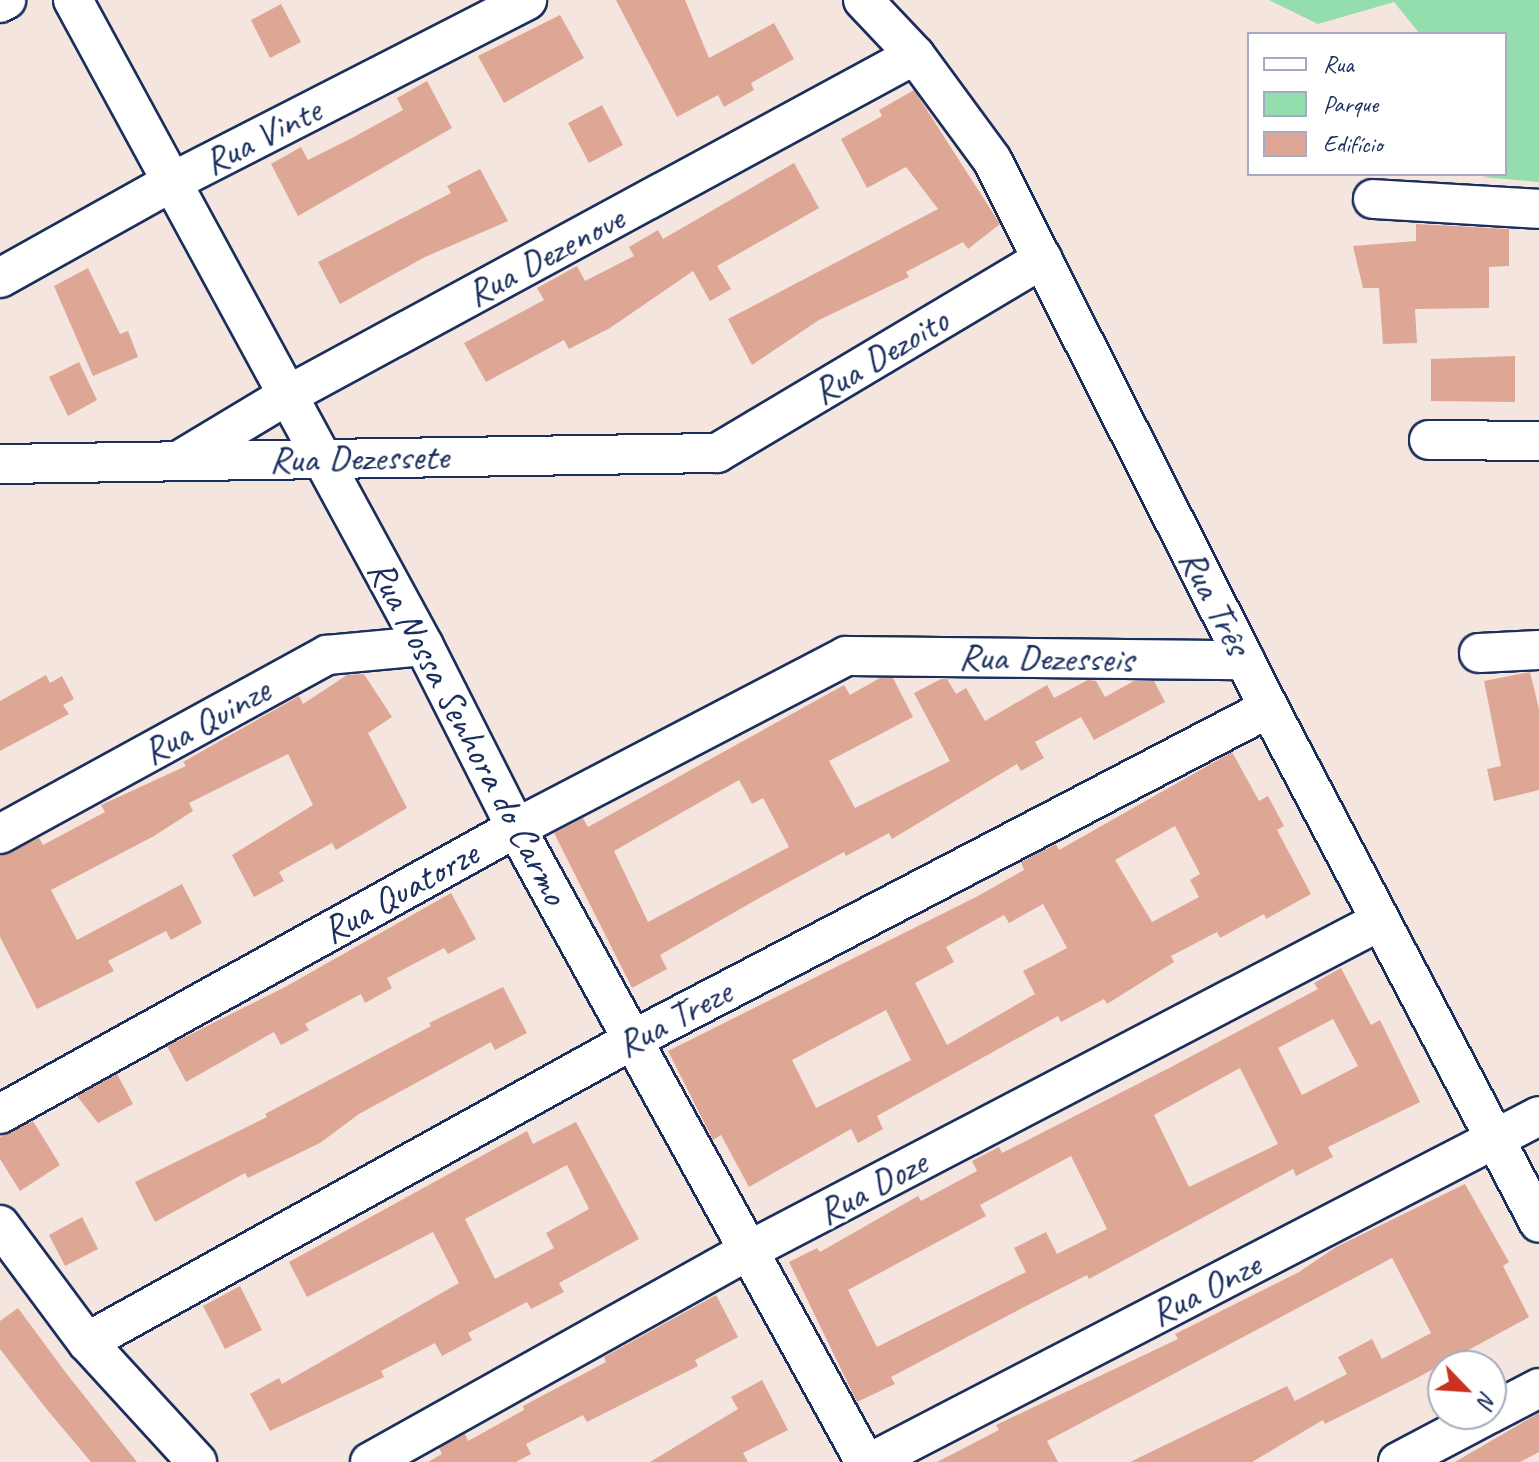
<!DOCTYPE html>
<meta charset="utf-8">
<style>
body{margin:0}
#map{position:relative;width:1539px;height:1462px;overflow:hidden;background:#f5e5df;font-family:Caveat,sans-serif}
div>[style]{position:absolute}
.green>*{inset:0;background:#94ddac}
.building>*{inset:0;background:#dea795}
.roads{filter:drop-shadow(2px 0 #1b2f5e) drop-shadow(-2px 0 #1b2f5e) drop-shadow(0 2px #1b2f5e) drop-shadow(0 -2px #1b2f5e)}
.minor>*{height:38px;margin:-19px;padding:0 19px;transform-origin:19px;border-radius:19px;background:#fff}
span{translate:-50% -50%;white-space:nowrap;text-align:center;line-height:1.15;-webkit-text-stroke:7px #fff;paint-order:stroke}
.street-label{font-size:38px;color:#1b2f5e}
.legend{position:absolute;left:1247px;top:32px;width:260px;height:144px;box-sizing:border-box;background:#fff;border:2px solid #a4acbf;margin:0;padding:10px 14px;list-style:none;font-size:24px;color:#1b2f5e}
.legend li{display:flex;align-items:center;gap:16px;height:40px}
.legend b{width:40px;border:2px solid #a4acbf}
.north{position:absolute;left:1427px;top:1350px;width:80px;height:80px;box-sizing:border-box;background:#fff;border:2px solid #a4acbf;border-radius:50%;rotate:115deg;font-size:22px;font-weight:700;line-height:32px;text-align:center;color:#1b2f5e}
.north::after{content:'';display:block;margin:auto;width:28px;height:36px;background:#c8321e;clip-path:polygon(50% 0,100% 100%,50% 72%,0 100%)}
</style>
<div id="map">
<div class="green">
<div style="clip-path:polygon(1269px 0,1539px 0,1539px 182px,1482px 177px,1505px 174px,1505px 34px,1420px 34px,1394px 2px,1318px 24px)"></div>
</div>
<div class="building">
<div style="clip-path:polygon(616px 0,685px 0,709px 58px,774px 23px,794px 59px,751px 83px,754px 90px,724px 107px,718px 95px,677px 117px)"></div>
<div style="clip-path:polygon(281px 4px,301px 42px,270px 58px,251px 20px)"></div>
<div style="clip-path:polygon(560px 15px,584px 58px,504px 103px,478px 56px)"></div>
<div style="clip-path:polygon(427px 81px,452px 128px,298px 216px,271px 164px,301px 147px,308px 160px,352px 138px,403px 110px,397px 98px)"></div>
<div style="clip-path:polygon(914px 90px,1000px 224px,968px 249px,963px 242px,906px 272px,909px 277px,819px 320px,752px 365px,728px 319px,938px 209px,906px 167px,867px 188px,841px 139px,882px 116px,879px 110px)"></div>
<div style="clip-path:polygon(602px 105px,623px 145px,589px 163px,568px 123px)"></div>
<div style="clip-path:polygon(794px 163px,819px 208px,717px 266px,731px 289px,710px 301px,693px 271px,610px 328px,569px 349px,564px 340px,486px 382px,464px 343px,544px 300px,537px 288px,577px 266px,585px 281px,634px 256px,629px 247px,658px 230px,663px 239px)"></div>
<div style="clip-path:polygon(480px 169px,508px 221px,425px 257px,340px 304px,318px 262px,451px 193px,447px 186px)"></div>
<div style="clip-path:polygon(1416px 224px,1509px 229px,1509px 266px,1489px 267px,1489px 308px,1415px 309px,1417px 343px,1383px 344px,1379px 288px,1363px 288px,1353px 246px,1416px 241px)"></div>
<div style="clip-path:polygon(88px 268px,120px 334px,128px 331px,138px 357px,93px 376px,54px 286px)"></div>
<div style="clip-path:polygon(1515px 356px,1515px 402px,1431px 401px,1431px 359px)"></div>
<div style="clip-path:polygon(79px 362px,97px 400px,68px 416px,49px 377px)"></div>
<div style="clip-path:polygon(1530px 672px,1539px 709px,1539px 790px,1494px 801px,1487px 769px,1501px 766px,1484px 681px)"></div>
<div style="clip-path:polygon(364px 674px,392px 717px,368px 733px,407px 808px,336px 850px,332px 843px,279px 872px,284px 881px,254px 897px,232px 855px,313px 805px,288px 754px,189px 803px,193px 811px,154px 836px,51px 890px,77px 940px,182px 884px,202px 923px,171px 940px,166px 931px,108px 961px,114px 971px,37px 1009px,0 937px,0 856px,39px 838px,43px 845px,105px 812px,101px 805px,186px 766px,183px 762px,299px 696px,303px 704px,347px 675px)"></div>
<div style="clip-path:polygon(46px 675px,50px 683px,62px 676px,74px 699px,63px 705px,69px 714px,0 751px,0 701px)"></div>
<div style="clip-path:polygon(evenodd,880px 678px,893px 678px,913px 717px,829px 761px,855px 808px,950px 761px,914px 693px,941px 679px,947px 679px,956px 694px,966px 688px,985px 721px,1047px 685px,1054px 698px,1088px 680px,1096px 681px,1105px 697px,1134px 681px,1154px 681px,1165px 702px,1094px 740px,1081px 717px,1035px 742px,1044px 758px,1021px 771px,1017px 764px,892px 839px,889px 833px,846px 856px,844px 852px,761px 897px,660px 955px,667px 969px,632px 988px,554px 833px,583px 818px,588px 827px,844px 685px,850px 695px,880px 678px,739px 780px,752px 804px,763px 798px,789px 847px,648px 922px,614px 851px,739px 780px)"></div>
<div style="clip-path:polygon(evenodd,1232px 752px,1259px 801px,1268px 796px,1284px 826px,1277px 830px,1311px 894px,1266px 919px,1264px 914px,1220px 938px,1217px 932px,1171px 956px,1174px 962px,1107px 1004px,1104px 999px,1061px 1022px,1058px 1016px,1000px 1048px,877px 1116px,883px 1129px,858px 1143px,851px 1129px,749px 1187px,721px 1135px,713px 1140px,668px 1051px,976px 897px,1024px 870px,1021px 862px,1056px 844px,1059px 850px,1232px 752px,1175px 826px,1200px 874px,1190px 880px,1199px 897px,1152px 922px,1115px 860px,1175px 826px,1232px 752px,1043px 904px,1067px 948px,1023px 971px,1035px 994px,947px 1045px,915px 983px,954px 962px,946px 947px,1004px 915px,1009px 923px,1043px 904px,1232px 752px,886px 1010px,911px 1060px,816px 1108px,792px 1060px,886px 1010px)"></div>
<div style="clip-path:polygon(451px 893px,476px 939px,448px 954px,444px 948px,387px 978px,392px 988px,365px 1003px,361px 994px,305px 1024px,309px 1030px,281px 1045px,274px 1032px,186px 1082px,167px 1046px,285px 987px)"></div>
<div style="clip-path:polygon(evenodd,1341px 968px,1371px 1025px,1380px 1020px,1420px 1102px,1328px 1147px,1333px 1157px,1296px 1176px,1293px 1169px,1089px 1279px,1087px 1275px,1030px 1304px,891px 1377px,895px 1384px,857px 1402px,789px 1262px,817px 1248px,820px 1252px,918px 1196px,921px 1201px,977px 1171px,972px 1161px,999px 1147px,1002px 1153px,1173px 1066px,1318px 989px,1314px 983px,1341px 968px,1333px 1019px,1358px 1066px,1302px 1095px,1278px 1048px,1333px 1019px,1341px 968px,1240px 1068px,1278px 1144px,1189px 1187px,1154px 1115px,1240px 1068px,1341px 968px,1071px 1156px,1107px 1229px,1057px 1254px,1046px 1232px,1014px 1248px,1026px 1272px,877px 1347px,848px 1290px,986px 1216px,980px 1205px,1071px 1156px)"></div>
<div style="clip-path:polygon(503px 987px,527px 1033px,495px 1050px,491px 1042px,359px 1114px,320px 1143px,248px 1178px,245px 1173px,155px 1222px,135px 1182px,267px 1117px,265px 1114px,431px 1026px,429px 1023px)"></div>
<div style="clip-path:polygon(117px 1074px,133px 1104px,98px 1123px,77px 1096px)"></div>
<div style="clip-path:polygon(33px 1121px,60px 1165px,20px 1191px,0 1159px,0 1137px)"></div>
<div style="clip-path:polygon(evenodd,576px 1122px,639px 1239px,559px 1283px,564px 1292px,531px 1309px,527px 1302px,468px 1333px,472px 1340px,442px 1356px,435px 1343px,381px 1371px,384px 1377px,270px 1431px,250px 1394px,279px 1378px,282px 1384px,459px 1283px,433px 1232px,307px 1297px,289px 1262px,527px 1131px,533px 1144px,576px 1122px,567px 1165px,589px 1209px,546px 1233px,554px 1248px,495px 1279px,465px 1219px,567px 1165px)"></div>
<div style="clip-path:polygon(1465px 1184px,1509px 1262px,1503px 1266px,1529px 1317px,1415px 1379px,1325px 1424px,1323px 1420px,1252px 1462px,1130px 1462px,1287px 1386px,1295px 1401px,1347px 1374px,1338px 1357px,1372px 1339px,1382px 1359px,1431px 1333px,1392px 1258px,1047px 1441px,1058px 1462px,937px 1462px,999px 1430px,996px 1425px,1178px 1339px,1175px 1334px,1299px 1272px,1336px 1247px)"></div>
<div style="clip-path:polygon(82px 1217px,98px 1249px,65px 1266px,49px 1235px)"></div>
<div style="clip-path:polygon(240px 1286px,262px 1330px,225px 1349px,203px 1306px)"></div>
<div style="clip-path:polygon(716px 1295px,738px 1337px,695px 1360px,698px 1366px,587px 1422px,583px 1415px,526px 1444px,531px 1454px,516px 1462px,428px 1462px,442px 1454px,439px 1448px,465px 1434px,468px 1441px,524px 1410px,523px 1406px,606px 1362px,604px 1357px)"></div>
<div style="clip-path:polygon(18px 1308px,66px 1373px,137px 1462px,91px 1462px,44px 1406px,0 1349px,0 1321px)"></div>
<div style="clip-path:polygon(762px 1380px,788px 1430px,743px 1453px,748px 1462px,650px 1462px,738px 1409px,731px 1397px)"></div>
<div style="clip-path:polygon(1539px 1413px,1539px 1452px,1520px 1462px,1455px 1462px)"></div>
</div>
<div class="roads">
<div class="minor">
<div style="left:73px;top:0;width:735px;rotate:61.48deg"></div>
<div style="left:424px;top:646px;width:204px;rotate:63.2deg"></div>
<div style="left:516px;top:828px;width:724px;rotate:61.17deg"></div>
<div style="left:863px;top:0;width:76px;rotate:46.6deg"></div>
<div style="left:915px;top:55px;width:130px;rotate:53.7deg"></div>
<div style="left:992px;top:160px;width:614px;rotate:63.18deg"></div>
<div style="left:1269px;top:708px;width:581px;rotate:62.33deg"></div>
<div style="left:0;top:3px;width:7px;rotate:-27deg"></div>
<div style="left:1373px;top:199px;width:166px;rotate:3.4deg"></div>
<div style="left:0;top:278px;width:197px;rotate:-29.2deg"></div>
<div style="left:172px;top:182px;width:399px;rotate:-27.1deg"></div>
<div style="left:1429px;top:440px;width:110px;rotate:0.5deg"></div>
<div style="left:178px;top:461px;width:128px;rotate:-31deg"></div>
<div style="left:288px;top:395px;width:713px;rotate:-28.47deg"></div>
<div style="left:0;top:464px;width:717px;rotate:-0.88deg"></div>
<div style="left:717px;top:453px;width:379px;rotate:-30.8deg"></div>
<div style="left:1479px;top:653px;width:60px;rotate:-2.9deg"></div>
<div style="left:0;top:834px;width:373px;rotate:-28.7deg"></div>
<div style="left:327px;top:655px;width:97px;rotate:-5.3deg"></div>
<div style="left:0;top:1114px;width:590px;rotate:-29deg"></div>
<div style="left:516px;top:828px;width:372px;rotate:-27.5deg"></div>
<div style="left:846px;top:656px;width:399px;rotate:0.6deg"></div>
<div style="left:0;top:1225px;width:146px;rotate:53.4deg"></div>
<div style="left:87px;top:1342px;width:163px;rotate:47.5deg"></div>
<div style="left:87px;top:1342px;width:628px;rotate:-28.97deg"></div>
<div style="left:636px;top:1038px;width:714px;rotate:-27.53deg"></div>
<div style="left:1491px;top:1413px;width:54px;rotate:-27.5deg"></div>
<div style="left:370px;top:1462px;width:431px;rotate:-29.2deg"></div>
<div style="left:746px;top:1252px;width:715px;rotate:-27.57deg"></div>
<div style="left:871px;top:1462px;width:752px;rotate:-27.38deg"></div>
<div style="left:1398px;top:1462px;width:103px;rotate:-27.8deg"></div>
</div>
</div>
<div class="street-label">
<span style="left:262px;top:136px;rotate:-27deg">Rua Vinte</span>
<span style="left:545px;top:256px;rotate:-28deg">Rua Dezenove</span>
<span style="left:880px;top:356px;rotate:-31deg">Rua Dezoito</span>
<span style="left:359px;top:458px;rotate:-1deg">Rua Dezessete</span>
<span style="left:1215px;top:602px;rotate:63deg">Rua Três</span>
<span style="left:1046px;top:658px;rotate:1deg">Rua Dezesseis</span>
<span style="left:206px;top:721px;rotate:-29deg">Rua Quinze</span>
<span style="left:468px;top:732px;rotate:62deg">Rua Nossa Senhora do Carmo</span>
<span style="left:400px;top:892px;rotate:-29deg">Rua Quatorze</span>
<span style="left:674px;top:1018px;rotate:-28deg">Rua Treze</span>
<span style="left:872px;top:1187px;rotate:-28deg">Rua Doze</span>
<span style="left:1205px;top:1289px;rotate:-27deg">Rua Onze</span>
</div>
<ul class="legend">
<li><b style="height:10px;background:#fff"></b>Rua</li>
<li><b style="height:22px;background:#94ddac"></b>Parque</li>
<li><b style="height:22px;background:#dea795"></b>Edifício</li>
</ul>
<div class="north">N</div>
</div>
